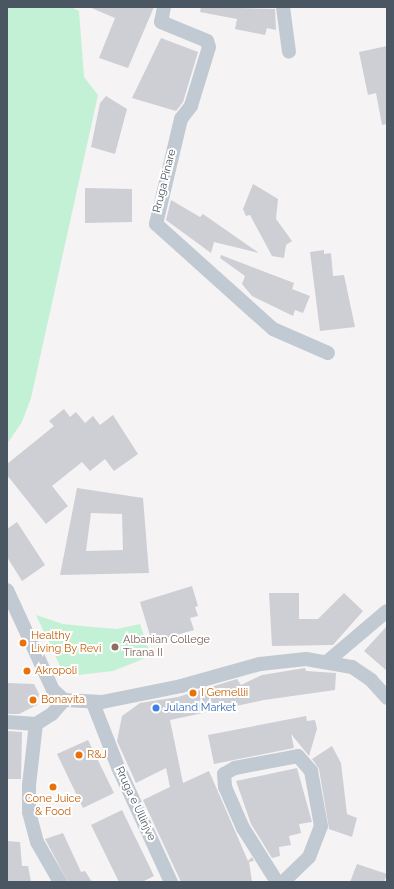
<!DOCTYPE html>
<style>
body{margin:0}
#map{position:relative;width:394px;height:889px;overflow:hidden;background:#f5f3f3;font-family:Raleway,sans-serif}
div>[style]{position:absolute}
.green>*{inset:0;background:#c3f1d5}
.building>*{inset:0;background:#cdcfd5}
.street>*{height:14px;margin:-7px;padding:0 7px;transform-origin:7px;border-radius:7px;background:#c1cad2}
.dots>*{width:11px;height:11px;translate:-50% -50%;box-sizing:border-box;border:2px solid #fff;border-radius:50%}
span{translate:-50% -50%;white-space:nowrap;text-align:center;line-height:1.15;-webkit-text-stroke:4px #fff;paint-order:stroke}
.street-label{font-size:11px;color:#4a5661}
.food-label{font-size:11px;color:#c56008}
.left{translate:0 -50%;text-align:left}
.education-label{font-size:11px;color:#785e54}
.shop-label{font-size:11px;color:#366cbe}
.frame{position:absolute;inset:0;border:8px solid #4a5661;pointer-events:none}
</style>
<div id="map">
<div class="green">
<div style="clip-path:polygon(7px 7px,71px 7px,79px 11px,84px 77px,98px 95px,31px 398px,22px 422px,7px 444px)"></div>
<div style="clip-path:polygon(36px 615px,63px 624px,92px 627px,117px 629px,140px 624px,151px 656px,113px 671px,78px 675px,62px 670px)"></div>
</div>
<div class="building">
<div style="clip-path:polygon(89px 7px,154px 7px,128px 68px,99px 58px,115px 18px)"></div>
<div style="clip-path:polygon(201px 7px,275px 9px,276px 30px,267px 28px,265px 35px,235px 29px,237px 19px,200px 12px)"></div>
<div style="clip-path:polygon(161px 38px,198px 52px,183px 102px,176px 111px,132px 98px)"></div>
<div style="clip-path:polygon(387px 46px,387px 124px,382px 125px,376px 93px,368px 95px,359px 52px)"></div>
<div style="clip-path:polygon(106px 96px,127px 109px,115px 154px,91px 147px,100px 103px)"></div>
<div style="clip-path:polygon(253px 184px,278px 199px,276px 219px,292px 241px,286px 245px,284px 258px,272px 256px,250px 215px,246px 216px,243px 209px)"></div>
<div style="clip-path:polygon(85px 188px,132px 189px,132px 222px,85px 223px)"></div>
<div style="clip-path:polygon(171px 200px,200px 217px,203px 214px,259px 253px,214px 242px,211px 253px,166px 220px)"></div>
<div style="clip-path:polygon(324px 250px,324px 254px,331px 253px,333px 276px,344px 275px,355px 327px,320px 331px,310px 252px)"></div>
<div style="clip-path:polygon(221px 255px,294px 283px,292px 289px,310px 296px,303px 313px,295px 310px,293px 316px,252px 296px,242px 284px,245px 276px,220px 258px)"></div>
<div style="clip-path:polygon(64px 409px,70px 417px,76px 412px,85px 423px,93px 416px,100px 425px,113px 415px,138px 454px,114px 471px,105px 459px,90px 471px,82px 462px,52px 486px,68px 506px,46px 524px,7px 475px,7px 464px,54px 426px,49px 421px)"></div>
<div style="clip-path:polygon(evenodd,77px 488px,143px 498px,149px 573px,60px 575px,77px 488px,91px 513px,122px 514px,123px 550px,86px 551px,91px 513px)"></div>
<div style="clip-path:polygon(17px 522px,45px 565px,22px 581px,7px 557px,7px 529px)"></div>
<div style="clip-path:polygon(192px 586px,198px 606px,195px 607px,198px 616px,190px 618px,194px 630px,152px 642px,140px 602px)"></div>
<div style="clip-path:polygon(269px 593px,299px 593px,299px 619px,318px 619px,344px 593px,363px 611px,333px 645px,272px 646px)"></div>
<div style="clip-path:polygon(387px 626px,387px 671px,364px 651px)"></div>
<div style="clip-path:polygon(305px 668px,306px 671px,336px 673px,335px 690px,264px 700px,170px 720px,183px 783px,209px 771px,248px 861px,252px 857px,254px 861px,249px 862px,252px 882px,181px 882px,143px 800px,170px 787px,166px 768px,136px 783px,117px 741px,122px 716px,140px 703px,178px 697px,237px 679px,241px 685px,262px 675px)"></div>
<div style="clip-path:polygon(7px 683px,34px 684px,39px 694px,37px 705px,19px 714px,7px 714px)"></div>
<div style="clip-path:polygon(306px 716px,307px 721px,315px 720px,317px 729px,309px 756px,291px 734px,294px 748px,214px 764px,208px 735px)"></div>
<div style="clip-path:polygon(7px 731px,22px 732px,21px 779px,7px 779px)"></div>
<div style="clip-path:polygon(88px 740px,114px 793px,83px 808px,57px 754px)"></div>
<div style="clip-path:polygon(332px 746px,341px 763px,347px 814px,357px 818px,352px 837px,329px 829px,319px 769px,312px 759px)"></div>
<div style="clip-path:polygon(297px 768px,312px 822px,299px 824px,301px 833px,289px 836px,291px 845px,279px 847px,280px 856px,272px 858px,251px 824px,236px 781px)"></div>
<div style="clip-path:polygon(122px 810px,154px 876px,142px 882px,119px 882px,91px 825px)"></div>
<div style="clip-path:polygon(63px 833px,81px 872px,85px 871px,92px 882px,68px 882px,45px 839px)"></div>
<div style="clip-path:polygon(7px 841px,20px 842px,22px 866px,28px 866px,31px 882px,7px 882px)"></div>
<div style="clip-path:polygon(357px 864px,387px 874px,384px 882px,350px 882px)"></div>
</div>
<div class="street">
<div style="left:164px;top:7px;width:15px;rotate:101deg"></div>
<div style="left:161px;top:22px;width:50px;rotate:22.4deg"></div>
<div style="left:207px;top:41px;width:6px;rotate:72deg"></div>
<div style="left:209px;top:47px;width:62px;rotate:107deg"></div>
<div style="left:191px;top:106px;width:16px;rotate:128deg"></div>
<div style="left:181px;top:119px;width:108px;rotate:103.4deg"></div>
<div style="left:156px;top:224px;width:157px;rotate:41.9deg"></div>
<div style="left:273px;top:329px;width:60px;rotate:23.6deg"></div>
<div style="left:283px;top:7px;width:45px;rotate:82.4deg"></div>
<div style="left:7px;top:590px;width:110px;rotate:65.3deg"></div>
<div style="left:53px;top:690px;width:15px;rotate:42deg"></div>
<div style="left:64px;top:700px;width:38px;rotate:3deg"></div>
<div style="left:102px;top:702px;width:81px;rotate:-11.4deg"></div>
<div style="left:181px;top:686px;width:82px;rotate:-15.6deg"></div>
<div style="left:260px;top:664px;width:46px;rotate:-6.2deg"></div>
<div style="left:306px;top:659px;width:47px;rotate:9.9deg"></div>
<div style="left:352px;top:667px;width:23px;rotate:34deg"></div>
<div style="left:371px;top:680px;width:24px;rotate:48deg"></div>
<div style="left:329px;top:660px;width:76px;rotate:-40.2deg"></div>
<div style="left:93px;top:703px;width:69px;rotate:68.7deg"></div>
<div style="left:118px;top:767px;width:127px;rotate:65.3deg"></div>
<div style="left:7px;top:722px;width:29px;rotate:4deg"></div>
<div style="left:60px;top:882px;width:46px;rotate:-119.9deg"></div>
<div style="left:37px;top:842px;width:31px;rotate:-105deg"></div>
<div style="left:29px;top:812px;width:27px;rotate:-90deg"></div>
<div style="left:29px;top:785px;width:61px;rotate:-83.5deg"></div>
<div style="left:36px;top:724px;width:19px;rotate:-32deg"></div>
<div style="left:52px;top:714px;width:18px;rotate:-49deg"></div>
<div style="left:277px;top:882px;width:64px;rotate:-122.2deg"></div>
<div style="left:243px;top:828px;width:45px;rotate:-113.7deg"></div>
<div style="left:225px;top:787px;width:13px;rotate:-94deg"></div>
<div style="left:224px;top:774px;width:13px;rotate:-29deg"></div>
<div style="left:235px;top:768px;width:64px;rotate:-10.8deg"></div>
<div style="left:298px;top:756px;width:20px;rotate:49deg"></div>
<div style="left:311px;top:771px;width:56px;rotate:79.7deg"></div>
<div style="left:321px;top:826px;width:33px;rotate:111deg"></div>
<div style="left:309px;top:857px;width:36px;rotate:136deg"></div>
</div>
<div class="dots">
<div style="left:23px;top:643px;background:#e8710a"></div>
<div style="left:115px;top:647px;background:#8d6e63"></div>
<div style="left:27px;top:671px;background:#e8710a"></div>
<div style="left:193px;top:693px;background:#e8710a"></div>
<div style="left:33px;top:700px;background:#e8710a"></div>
<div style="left:156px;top:708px;background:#3f7fe0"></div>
<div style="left:79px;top:755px;background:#e8710a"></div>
<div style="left:53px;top:787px;background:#e8710a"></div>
</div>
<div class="street-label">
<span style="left:165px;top:181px;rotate:-76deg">Rruga Pinare</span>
<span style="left:135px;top:804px;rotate:65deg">Rruga e Ullinjve</span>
</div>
<div class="food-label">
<span class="left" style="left:31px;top:643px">Healthy<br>Living By Revi</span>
<span class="left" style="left:35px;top:671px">Akropoli</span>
<span class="left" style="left:201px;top:693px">I Gemellii</span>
<span class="left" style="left:41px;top:700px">Bonavita</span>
<span class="left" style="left:87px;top:755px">R&amp;J</span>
<span style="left:53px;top:806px">Cone Juice<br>&amp; Food</span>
</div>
<div class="education-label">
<span class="left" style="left:123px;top:647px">Albanian College<br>Tirana II</span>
</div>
<div class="shop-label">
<span class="left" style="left:164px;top:708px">Juland Market</span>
</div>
<div class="frame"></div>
</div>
